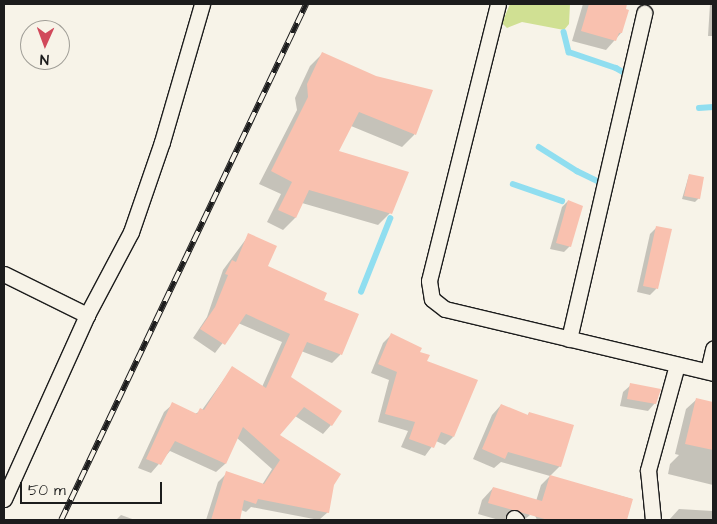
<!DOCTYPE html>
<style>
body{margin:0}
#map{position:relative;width:717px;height:524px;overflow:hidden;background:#f7f3e8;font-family:"Architects Daughter",sans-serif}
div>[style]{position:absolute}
.green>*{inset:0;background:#d0e093}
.shadow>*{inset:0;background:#0003}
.stream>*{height:5.5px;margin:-2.75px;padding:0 2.75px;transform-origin:2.75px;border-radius:2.75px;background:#90def0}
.building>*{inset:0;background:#f9c1af}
.roads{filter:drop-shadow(1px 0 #1c1c1c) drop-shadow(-1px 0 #1c1c1c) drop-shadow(0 1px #1c1c1c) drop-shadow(0 -1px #1c1c1c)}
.street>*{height:15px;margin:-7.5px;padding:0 7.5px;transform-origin:7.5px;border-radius:7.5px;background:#f7f3e8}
.rail>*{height:5.5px;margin-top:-2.75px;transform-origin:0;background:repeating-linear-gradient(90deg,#f7f3e8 0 11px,#1c1c1c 0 22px);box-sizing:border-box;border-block:1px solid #1c1c1c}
span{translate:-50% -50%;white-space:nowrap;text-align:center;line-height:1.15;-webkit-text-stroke:4px #f7f3e8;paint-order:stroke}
.frame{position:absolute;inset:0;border:5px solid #1c1c1c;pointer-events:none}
.north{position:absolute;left:20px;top:20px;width:50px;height:50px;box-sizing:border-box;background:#f7f3e8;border:1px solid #9f9d96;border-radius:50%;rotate:182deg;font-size:14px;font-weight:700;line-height:20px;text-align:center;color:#1c1c1c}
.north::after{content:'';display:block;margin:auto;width:18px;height:22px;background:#d1495b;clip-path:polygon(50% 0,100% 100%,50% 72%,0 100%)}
.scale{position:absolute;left:20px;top:482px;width:142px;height:22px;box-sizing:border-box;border:2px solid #1c1c1c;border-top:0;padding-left:6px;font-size:15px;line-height:18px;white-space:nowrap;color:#1c1c1c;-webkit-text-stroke:4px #f7f3e8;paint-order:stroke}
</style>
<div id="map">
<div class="green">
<div style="clip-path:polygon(510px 4px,570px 4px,569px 24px,564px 30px,522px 22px,507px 28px,502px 23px)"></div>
</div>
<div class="shadow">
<div style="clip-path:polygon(583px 4px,626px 4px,621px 33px,606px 50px,572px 41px)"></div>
<div style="clip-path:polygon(710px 4px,713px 4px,713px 36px,708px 36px)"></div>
<div style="clip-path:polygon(322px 54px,375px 77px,432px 91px,414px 135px,402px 147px,351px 126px,337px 152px,390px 213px,378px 225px,302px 203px,295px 218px,283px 230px,267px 222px,281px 194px,259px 184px,297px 110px,295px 98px,310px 66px)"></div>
<div style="clip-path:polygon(689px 175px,699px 198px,695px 202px,682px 199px)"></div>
<div style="clip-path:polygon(568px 201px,570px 246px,564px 252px,550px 249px,562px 207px)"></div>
<div style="clip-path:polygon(657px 227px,670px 230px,656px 289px,650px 295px,637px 292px,650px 234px)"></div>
<div style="clip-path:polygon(249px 235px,267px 267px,322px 300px,357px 314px,340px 355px,332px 363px,301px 351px,289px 378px,331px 425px,323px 434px,295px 416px,278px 435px,333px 485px,328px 512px,319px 520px,251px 507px,246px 512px,241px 510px,238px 520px,206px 520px,218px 482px,227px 473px,262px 485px,272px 469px,237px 438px,225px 464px,216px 472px,170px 451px,151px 473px,138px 468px,164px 412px,173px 404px,195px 414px,202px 410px,232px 368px,262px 387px,282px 342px,238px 323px,215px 353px,193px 338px,207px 317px,223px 270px)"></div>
<div style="clip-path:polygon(391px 335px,419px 352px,426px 362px,453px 437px,445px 445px,436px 441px,425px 456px,401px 447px,408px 431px,378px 422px,389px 380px,371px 373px,383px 343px)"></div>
<div style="clip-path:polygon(631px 385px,655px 403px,648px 411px,620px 406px,623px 392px)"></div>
<div style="clip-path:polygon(697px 399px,713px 403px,713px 485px,668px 474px,670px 464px,679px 455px,675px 454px,686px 409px)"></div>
<div style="clip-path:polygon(501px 405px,527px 416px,529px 413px,560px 466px,550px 476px,632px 499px,626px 520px,537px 520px,533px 511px,541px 485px,550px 476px,501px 462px,494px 468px,473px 459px,492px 415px)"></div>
<div style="clip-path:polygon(493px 488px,530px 515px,524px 520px,499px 520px,478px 514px,482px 500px)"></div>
<div style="clip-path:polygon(679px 509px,713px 511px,713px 520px,669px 520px)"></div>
<div style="clip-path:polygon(121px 515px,135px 520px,116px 520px)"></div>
</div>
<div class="stream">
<div style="left:564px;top:32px;width:21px;rotate:76deg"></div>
<div style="left:569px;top:52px;width:50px;rotate:18.8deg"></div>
<div style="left:616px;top:68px;width:14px;rotate:30deg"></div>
<div style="left:699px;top:108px;width:14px;rotate:-4deg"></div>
<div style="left:539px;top:147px;width:45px;rotate:32.3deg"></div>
<div style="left:577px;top:171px;width:30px;rotate:26deg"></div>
<div style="left:513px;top:184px;width:52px;rotate:19.1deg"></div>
<div style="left:361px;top:292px;width:79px;rotate:-68.3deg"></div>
</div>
<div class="building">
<div style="clip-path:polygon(589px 4px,627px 4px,626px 9px,629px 10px,622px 33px,619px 33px,616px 41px,581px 31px)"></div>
<div style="clip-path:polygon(322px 52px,376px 76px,433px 90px,416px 135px,359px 112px,339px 151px,409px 172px,392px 214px,309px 190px,296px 218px,278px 210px,292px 182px,271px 171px,308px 97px,307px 84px)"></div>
<div style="clip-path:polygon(689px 174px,704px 177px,700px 199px,684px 196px)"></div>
<div style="clip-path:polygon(568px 200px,583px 206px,571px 247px,556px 243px)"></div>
<div style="clip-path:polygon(656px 226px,672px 229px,658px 289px,643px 286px)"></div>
<div style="clip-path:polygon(248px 233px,277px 246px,268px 266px,327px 293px,324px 300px,359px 314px,342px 355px,307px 342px,291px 377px,342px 411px,332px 426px,304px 407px,280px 435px,341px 474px,334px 485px,329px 513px,258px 499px,256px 504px,244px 500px,240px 520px,211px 520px,226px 471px,264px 484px,280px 460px,243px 427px,226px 464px,175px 441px,161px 465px,146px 459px,172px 402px,197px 414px,200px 408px,204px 410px,232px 366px,266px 388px,290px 334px,246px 314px,225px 345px,200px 329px,215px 307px,228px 275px,225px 274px,232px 260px,236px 262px)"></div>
<div style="clip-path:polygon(391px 333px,422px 348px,420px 352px,430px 355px,427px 361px,478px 380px,454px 437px,441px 432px,434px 448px,409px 439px,415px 422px,385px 414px,397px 372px,378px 364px)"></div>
<div style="clip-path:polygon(630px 383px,661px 389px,656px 404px,627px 399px)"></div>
<div style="clip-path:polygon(696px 398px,713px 402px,713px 450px,685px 444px)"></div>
<div style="clip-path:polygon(501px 404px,528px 415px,529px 412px,574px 425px,561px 467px,508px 452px,505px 459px,482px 449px)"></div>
<div style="clip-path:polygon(550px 475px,633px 499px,627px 520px,548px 520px,488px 503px,493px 487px,542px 501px)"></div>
</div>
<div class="roads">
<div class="street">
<div style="left:498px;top:4px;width:285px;rotate:104deg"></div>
<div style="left:429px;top:281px;width:18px;rotate:81deg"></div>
<div style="left:432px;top:299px;width:16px;rotate:38deg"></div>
<div style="left:445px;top:309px;width:276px;rotate:13.4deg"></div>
<div style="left:4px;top:274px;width:93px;rotate:26.3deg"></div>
<div style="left:569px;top:339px;width:335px;rotate:-77deg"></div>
<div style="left:708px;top:371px;width:23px;rotate:-77deg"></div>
<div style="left:4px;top:499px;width:202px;rotate:-65.7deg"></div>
<div style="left:87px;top:315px;width:94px;rotate:-62.1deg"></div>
<div style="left:131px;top:232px;width:95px;rotate:-71deg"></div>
<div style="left:162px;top:142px;width:144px;rotate:-73.8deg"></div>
<div style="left:514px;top:518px;width:3px;rotate:45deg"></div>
<div style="left:653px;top:520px;width:50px;rotate:-95.7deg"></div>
<div style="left:648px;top:470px;width:109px;rotate:-74.6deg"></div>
</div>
</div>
<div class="rail">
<div style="left:61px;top:520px;width:571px;rotate:-64.6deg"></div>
</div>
<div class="frame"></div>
<div class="north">N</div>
<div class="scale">50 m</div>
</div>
